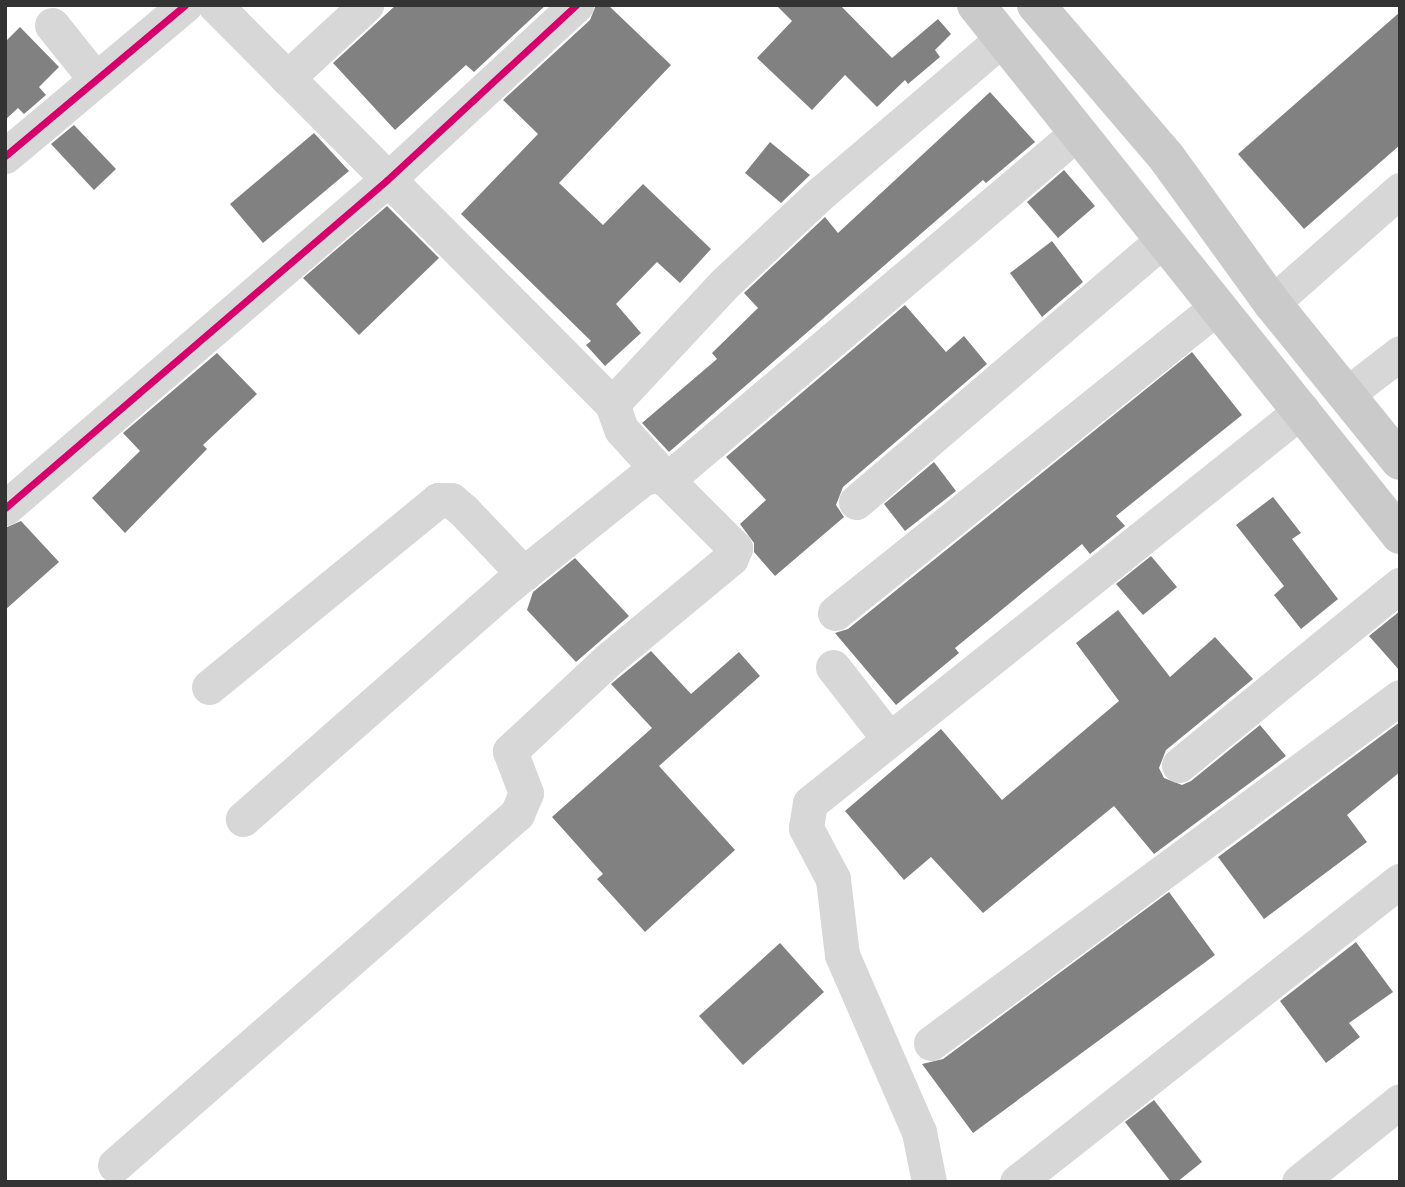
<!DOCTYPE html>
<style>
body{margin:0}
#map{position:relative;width:1405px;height:1187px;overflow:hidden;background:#fff;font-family:"Golos Text",sans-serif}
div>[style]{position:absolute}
.building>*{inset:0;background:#818181}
.minor>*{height:35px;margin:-17.5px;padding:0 17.5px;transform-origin:17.5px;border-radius:17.5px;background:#d7d7d7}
.major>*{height:38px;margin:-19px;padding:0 19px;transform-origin:19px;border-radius:19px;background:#cacaca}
.cycleway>*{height:7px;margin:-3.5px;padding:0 3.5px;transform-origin:3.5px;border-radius:3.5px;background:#d6006c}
span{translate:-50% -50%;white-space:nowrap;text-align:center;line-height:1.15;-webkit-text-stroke:7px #fff;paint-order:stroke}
.frame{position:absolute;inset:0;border:7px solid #333;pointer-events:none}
</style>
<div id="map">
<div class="building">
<div style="clip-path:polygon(396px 5px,546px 5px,474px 72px,466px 65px,395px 130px,333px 63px)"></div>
<div style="clip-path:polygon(596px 5px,608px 5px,671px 65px,559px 183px,603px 225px,643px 184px,711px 249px,680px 283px,657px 262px,616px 304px,641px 333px,605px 366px,586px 345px,591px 341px,461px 214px,538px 134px,503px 100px,590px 20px)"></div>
<div style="clip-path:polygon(776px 5px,840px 5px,892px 58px,938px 19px,951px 34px,935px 50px,940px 57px,908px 84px,905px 80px,877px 107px,845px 75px,812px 110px,757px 58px,792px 21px)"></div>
<div style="clip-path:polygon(1400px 12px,1400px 145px,1304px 229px,1238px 154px)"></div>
<div style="clip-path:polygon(20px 27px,59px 67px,39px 87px,46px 95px,24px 114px,18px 108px,5px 120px,5px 42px)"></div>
<div style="clip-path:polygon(990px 92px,1035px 142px,986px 183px,983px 180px,669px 452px,642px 423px,717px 359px,712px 353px,758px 308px,744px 293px,825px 217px,838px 233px)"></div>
<div style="clip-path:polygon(74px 125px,116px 169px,94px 190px,51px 144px)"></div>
<div style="clip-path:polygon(314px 133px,349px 171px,263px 243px,230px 204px)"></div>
<div style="clip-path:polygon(770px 142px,810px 175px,781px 203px,745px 173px)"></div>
<div style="clip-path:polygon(1064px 170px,1095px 206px,1058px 238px,1027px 202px)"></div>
<div style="clip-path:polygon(387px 206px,439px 258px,359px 335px,303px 278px)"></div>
<div style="clip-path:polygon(1052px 241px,1083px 282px,1042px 317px,1010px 273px)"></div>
<div style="clip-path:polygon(905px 305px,946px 352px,964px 336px,987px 364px,843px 487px,836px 505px,844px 517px,775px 576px,754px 552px,754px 543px,740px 524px,766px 500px,726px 457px)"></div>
<div style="clip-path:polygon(1192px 352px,1242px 415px,1116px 516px,1125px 526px,1090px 554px,1082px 544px,955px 648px,959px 653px,896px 705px,835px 633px,848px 629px)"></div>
<div style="clip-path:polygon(217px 353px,257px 394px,203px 445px,207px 449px,125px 533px,92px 498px,140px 451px,123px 433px)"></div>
<div style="clip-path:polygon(934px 462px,956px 491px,905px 531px,884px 504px)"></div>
<div style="clip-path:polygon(1273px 497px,1301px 533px,1292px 539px,1338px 599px,1301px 629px,1274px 595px,1284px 586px,1236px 525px)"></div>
<div style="clip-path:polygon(21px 521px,59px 562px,5px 610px,5px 528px)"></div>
<div style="clip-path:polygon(1151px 556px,1177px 587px,1143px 615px,1116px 584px)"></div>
<div style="clip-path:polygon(575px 558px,629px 616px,576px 662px,527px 610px,533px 592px)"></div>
<div style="clip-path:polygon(1118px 610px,1170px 677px,1215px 637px,1253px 679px,1166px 750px,1159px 768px,1164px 778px,1182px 785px,1191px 781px,1260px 725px,1286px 756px,1154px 854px,1114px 806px,983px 913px,931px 857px,904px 880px,845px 811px,941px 729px,1002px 800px,1119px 701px,1076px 643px)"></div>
<div style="clip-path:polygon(1400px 611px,1400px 671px,1369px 636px)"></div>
<div style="clip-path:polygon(651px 651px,691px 694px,739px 652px,760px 676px,659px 766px,735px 850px,645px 932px,597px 879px,603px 874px,552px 817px,652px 728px,611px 684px)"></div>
<div style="clip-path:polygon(1400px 722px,1400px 772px,1347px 815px,1367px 842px,1264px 919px,1218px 857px)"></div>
<div style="clip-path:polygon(1169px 892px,1215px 955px,973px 1133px,922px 1064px,943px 1059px)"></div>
<div style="clip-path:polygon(1356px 942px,1393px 992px,1349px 1023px,1360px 1037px,1326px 1063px,1280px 1001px)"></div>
<div style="clip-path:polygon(780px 943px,824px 992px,743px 1065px,699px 1016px)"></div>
<div style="clip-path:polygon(1154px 1100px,1202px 1162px,1177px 1182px,1171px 1182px,1125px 1122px)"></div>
</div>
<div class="minor">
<div style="left:215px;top:5px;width:563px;rotate:45.14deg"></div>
<div style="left:52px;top:25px;width:70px;rotate:51.3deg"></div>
<div style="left:1002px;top:39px;width:236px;rotate:139.6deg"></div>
<div style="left:822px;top:192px;width:133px;rotate:136.8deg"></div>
<div style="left:725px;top:283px;width:166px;rotate:133deg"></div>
<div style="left:612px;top:404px;width:27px;rotate:70deg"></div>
<div style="left:621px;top:429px;width:69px;rotate:48deg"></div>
<div style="left:667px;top:480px;width:539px;rotate:-40.26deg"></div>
<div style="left:287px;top:78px;width:108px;rotate:-42.7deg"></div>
<div style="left:5px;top:156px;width:235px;rotate:-40deg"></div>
<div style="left:1272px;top:303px;width:171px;rotate:-41.4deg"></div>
<div style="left:1347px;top:394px;width:67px;rotate:-37.7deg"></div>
<div style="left:856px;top:502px;width:405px;rotate:-40.5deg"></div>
<div style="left:5px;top:508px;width:503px;rotate:-40.65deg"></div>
<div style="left:387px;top:180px;width:258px;rotate:-42.8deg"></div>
<div style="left:835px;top:613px;width:491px;rotate:-38.7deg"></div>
<div style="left:833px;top:667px;width:91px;rotate:52.1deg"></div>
<div style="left:209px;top:687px;width:296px;rotate:-39.2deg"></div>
<div style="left:438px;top:500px;width:13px"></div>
<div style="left:451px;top:500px;width:16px;rotate:40deg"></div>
<div style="left:463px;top:510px;width:88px;rotate:46.4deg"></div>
<div style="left:1179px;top:765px;width:285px;rotate:-39.2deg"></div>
<div style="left:931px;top:1043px;width:583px;rotate:-36.42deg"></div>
<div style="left:115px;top:1165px;width:534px;rotate:-41.13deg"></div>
<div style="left:517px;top:814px;width:23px;rotate:-67deg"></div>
<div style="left:526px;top:793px;width:45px;rotate:-110.9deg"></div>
<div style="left:510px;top:751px;width:135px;rotate:-42.9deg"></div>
<div style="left:609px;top:659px;width:158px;rotate:-39.6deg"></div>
<div style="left:731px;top:558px;width:11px;rotate:-68deg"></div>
<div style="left:735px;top:548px;width:96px;rotate:-135deg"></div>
<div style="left:667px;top:480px;width:11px;rotate:-153deg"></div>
<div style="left:657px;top:475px;width:14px;rotate:168deg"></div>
<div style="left:643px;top:478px;width:173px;rotate:141.3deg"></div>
<div style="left:508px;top:586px;width:353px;rotate:138.7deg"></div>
<div style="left:929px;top:1182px;width:51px;rotate:-101.3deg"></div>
<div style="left:919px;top:1132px;width:193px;rotate:-113.5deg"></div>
<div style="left:842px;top:955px;width:77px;rotate:-96.8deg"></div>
<div style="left:833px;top:879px;width:58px;rotate:-117.9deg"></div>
<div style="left:806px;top:828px;width:25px;rotate:-81deg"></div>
<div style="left:810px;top:803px;width:630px;rotate:-38.62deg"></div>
<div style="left:1017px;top:1182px;width:487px;rotate:-38.2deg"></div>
<div style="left:1299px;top:1182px;width:129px;rotate:-38.7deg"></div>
</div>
<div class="major">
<div style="left:976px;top:5px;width:679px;rotate:51.34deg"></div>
<div style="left:1036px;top:5px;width:201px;rotate:49.4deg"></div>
<div style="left:1167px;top:158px;width:179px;rotate:54.1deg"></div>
<div style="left:1272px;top:303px;width:203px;rotate:51deg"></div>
</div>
<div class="cycleway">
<div style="left:5px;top:156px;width:235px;rotate:-40deg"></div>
<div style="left:5px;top:508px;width:503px;rotate:-40.65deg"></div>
<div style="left:387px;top:180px;width:258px;rotate:-42.8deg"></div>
</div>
<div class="frame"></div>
</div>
